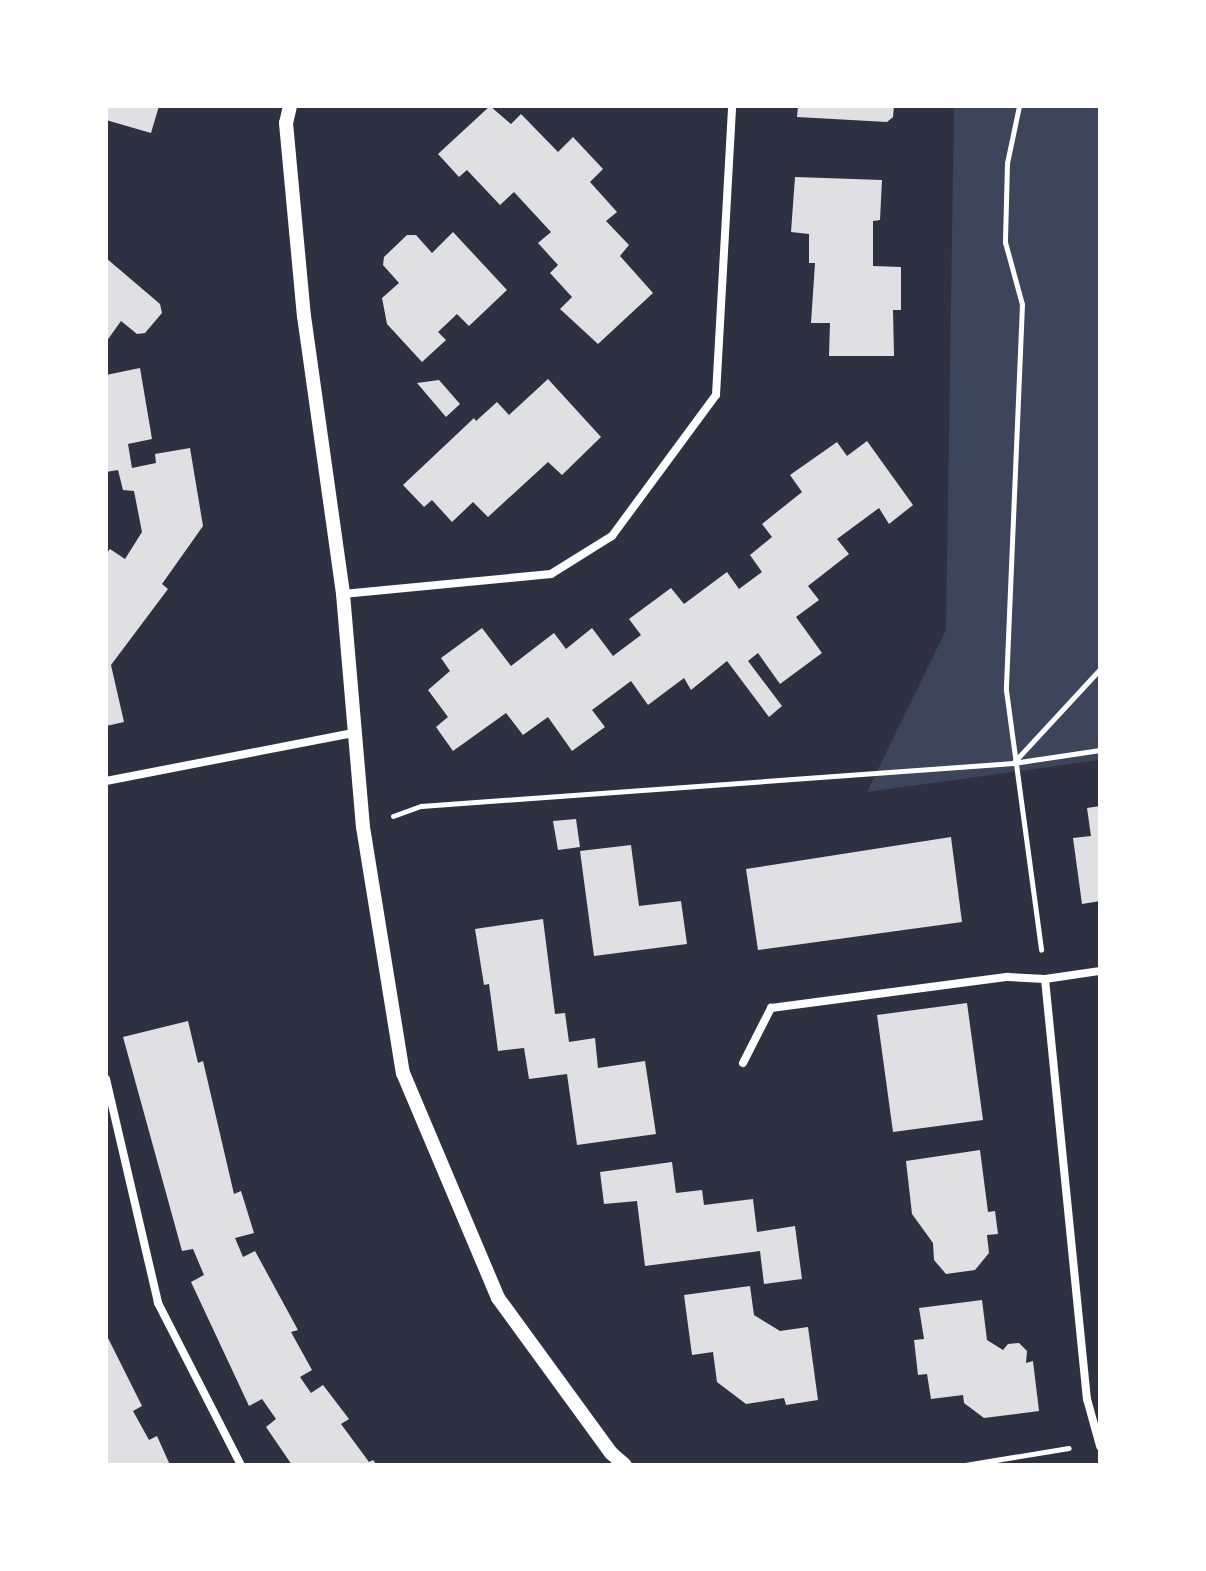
<!DOCTYPE html>
<style>
body{margin:0}
#map{position:relative;width:1206px;height:1571px;overflow:hidden;background:#2d3142;font-family:Bitter,serif}
div>[style]{position:absolute}
.green>*{inset:0;background:#3c4559}
.building>*{inset:0;background:#e0e0e3}
.path>*{height:5px;margin:-2.5px;padding:0 2.5px;transform-origin:2.5px;border-radius:2.5px;background:#fff}
.minor>*{height:8px;margin:-4px;padding:0 4px;transform-origin:4px;border-radius:4px;background:#fff}
.tertiary>*{height:14px;margin:-7px;padding:0 7px;transform-origin:7px;border-radius:7px;background:#fff}
span{translate:-50% -50%;white-space:nowrap;text-align:center;line-height:1.15;-webkit-text-stroke:8px #fff;paint-order:stroke}
.frame{position:absolute;inset:0;border:108px solid #fff;pointer-events:none}
</style>
<div id="map">
<div class="green">
<div style="clip-path:polygon(954px 106px,1100px 106px,1100px 760px,867px 792px,946px 630px)"></div>
</div>
<div class="building">
<div style="clip-path:polygon(106px 106px,159px 106px,151px 133px,106px 120px)"></div>
<div style="clip-path:polygon(490px 106px,511px 124px,521px 114px,558px 152px,573px 137px,603px 169px,590px 182px,617px 212px,606px 221px,629px 245px,620px 256px,653px 293px,598px 344px,560px 309px,572px 297px,550px 273px,558px 265px,538px 243px,551px 232px,514px 192px,500px 205px,467px 170px,459px 177px,438px 154px)"></div>
<div style="clip-path:polygon(798px 106px,894px 106px,893px 117px,887px 122px,797px 117px)"></div>
<div style="clip-path:polygon(795px 177px,882px 180px,880px 220px,873px 221px,873px 266px,901px 267px,901px 310px,893px 310px,894px 356px,829px 356px,830px 323px,811px 323px,815px 263px,809px 263px,809px 234px,791px 232px)"></div>
<div style="clip-path:polygon(453px 232px,507px 290px,469px 326px,457px 314px,438px 332px,446px 340px,422px 362px,387px 324px,382px 298px,399px 283px,383px 265px,384px 257px,407px 235px,416px 235px,432px 253px)"></div>
<div style="clip-path:polygon(106px 258px,160px 304px,162px 313px,145px 333px,137px 334px,121px 321px,106px 342px)"></div>
<div style="clip-path:polygon(140px 368px,152px 439px,128px 444px,132px 468px,156px 463px,155px 454px,190px 448px,203px 526px,162px 584px,168px 589px,111px 665px,124px 722px,106px 726px,106px 554px,110px 549px,125px 559px,142px 532px,134px 491px,123px 490px,118px 470px,106px 472px,106px 375px)"></div>
<div style="clip-path:polygon(548px 379px,601px 437px,562px 475px,548px 462px,488px 517px,473px 502px,452px 522px,432px 500px,424px 507px,403px 485px,474px 418px,476px 421px,497px 402px,509px 415px)"></div>
<div style="clip-path:polygon(439px 380px,460px 404px,446px 417px,417px 383px)"></div>
<div style="clip-path:polygon(867px 441px,913px 505px,889px 524px,879px 508px,837px 539px,849px 554px,808px 586px,819px 600px,796px 617px,822px 653px,780px 684px,758px 653px,748px 661px,782px 706px,769px 717px,727px 661px,691px 690px,684px 678px,648px 705px,631px 681px,592px 710px,605px 727px,572px 751px,548px 717px,523px 735px,506px 713px,453px 751px,436px 727px,448px 717px,428px 690px,450px 671px,441px 658px,482px 628px,511px 666px,554px 633px,566px 649px,592px 628px,613px 656px,641px 635px,629px 619px,671px 588px,684px 604px,727px 572px,739px 589px,762px 572px,750px 555px,772px 537px,762px 524px,802px 492px,790px 475px,837px 442px,847px 456px)"></div>
<div style="clip-path:polygon(1100px 806px,1100px 901px,1082px 904px,1073px 838px,1091px 836px,1087px 808px)"></div>
<div style="clip-path:polygon(576px 819px,580px 847px,558px 850px,553px 821px)"></div>
<div style="clip-path:polygon(951px 837px,962px 922px,758px 950px,746px 869px)"></div>
<div style="clip-path:polygon(631px 845px,639px 906px,681px 901px,687px 944px,594px 956px,580px 851px)"></div>
<div style="clip-path:polygon(543px 919px,555px 1014px,565px 1013px,569px 1042px,595px 1038px,598px 1068px,645px 1061px,656px 1134px,577px 1145px,567px 1074px,529px 1079px,524px 1048px,498px 1051px,489px 984px,484px 985px,475px 929px)"></div>
<div style="clip-path:polygon(967px 1003px,983px 1120px,893px 1132px,877px 1015px)"></div>
<div style="clip-path:polygon(188px 1021px,198px 1063px,203px 1061px,234px 1194px,241px 1191px,254px 1233px,235px 1238px,243px 1257px,255px 1251px,298px 1330px,291px 1332px,312px 1370px,300px 1377px,311px 1393px,323px 1385px,349px 1419px,341px 1424px,369px 1462px,373px 1460px,377px 1465px,292px 1465px,266px 1427px,276px 1419px,262px 1399px,249px 1406px,191px 1282px,204px 1275px,193px 1249px,182px 1251px,123px 1037px)"></div>
<div style="clip-path:polygon(980px 1150px,988px 1212px,995px 1211px,998px 1234px,987px 1235px,989px 1253px,975px 1270px,946px 1274px,934px 1260px,933px 1243px,912px 1214px,906px 1161px)"></div>
<div style="clip-path:polygon(672px 1162px,676px 1193px,702px 1190px,704px 1205px,753px 1199px,757px 1232px,795px 1226px,802px 1279px,764px 1284px,760px 1251px,645px 1266px,637px 1201px,604px 1204px,600px 1172px)"></div>
<div style="clip-path:polygon(750px 1286px,754px 1315px,780px 1331px,808px 1327px,818px 1400px,786px 1405px,784px 1398px,746px 1404px,717px 1382px,713px 1352px,692px 1355px,684px 1295px)"></div>
<div style="clip-path:polygon(982px 1300px,987px 1340px,1003px 1350px,1008px 1344px,1019px 1343px,1027px 1351px,1026px 1363px,1033px 1361px,1039px 1411px,984px 1418px,964px 1403px,963px 1395px,931px 1399px,927px 1374px,918px 1375px,914px 1340px,924px 1339px,919px 1308px)"></div>
<div style="clip-path:polygon(106px 1334px,142px 1406px,133px 1411px,149px 1440px,157px 1436px,170px 1465px,106px 1465px)"></div>
</div>
<div class="path">
<div style="left:1019px;top:106px;width:58px;rotate:101.9deg"></div>
<div style="left:1007px;top:163px;width:79px;rotate:91.5deg"></div>
<div style="left:1005px;top:242px;width:64px;rotate:74.7deg"></div>
<div style="left:1022px;top:304px;width:386px;rotate:92.4deg"></div>
<div style="left:1006px;top:690px;width:262px;rotate:82.3deg"></div>
<div style="left:1014px;top:762px;width:127px;rotate:-47.2deg"></div>
<div style="left:393px;top:816px;width:30px;rotate:-20deg"></div>
<div style="left:421px;top:806px;width:594px;rotate:-4.15deg"></div>
<div style="left:1013px;top:763px;width:88px;rotate:-8.5deg"></div>
<div style="left:965px;top:1465px;width:105px;rotate:-9.3deg"></div>
</div>
<div class="minor">
<div style="left:343px;top:594px;width:209px;rotate:-5.5deg"></div>
<div style="left:551px;top:574px;width:72px;rotate:-31.9deg"></div>
<div style="left:612px;top:536px;width:175px;rotate:-53.6deg"></div>
<div style="left:716px;top:395px;width:289px;rotate:-86.8deg"></div>
<div style="left:106px;top:781px;width:253px;rotate:-11deg"></div>
<div style="left:1045px;top:979px;width:422px;rotate:84.3deg"></div>
<div style="left:1087px;top:1399px;width:49px;rotate:74.5deg"></div>
<div style="left:743px;top:1063px;width:62px;rotate:-63deg"></div>
<div style="left:771px;top:1008px;width:239px;rotate:-7.5deg"></div>
<div style="left:1008px;top:977px;width:37px;rotate:3deg"></div>
<div style="left:1045px;top:979px;width:56px;rotate:-8.3deg"></div>
<div style="left:106px;top:1079px;width:230px;rotate:76.9deg"></div>
<div style="left:158px;top:1303px;width:182px;rotate:62.9deg"></div>
</div>
<div class="tertiary">
<div style="left:290px;top:106px;width:17px;rotate:103deg"></div>
<div style="left:286px;top:123px;width:194px;rotate:84.7deg"></div>
<div style="left:304px;top:316px;width:281px;rotate:82deg"></div>
<div style="left:343px;top:594px;width:234px;rotate:85.1deg"></div>
<div style="left:363px;top:827px;width:249px;rotate:80.8deg"></div>
<div style="left:403px;top:1073px;width:244px;rotate:67.1deg"></div>
<div style="left:498px;top:1298px;width:192px;rotate:53.9deg"></div>
<div style="left:611px;top:1453px;width:18px;rotate:41deg"></div>
</div>
<div class="frame"></div>
</div>
